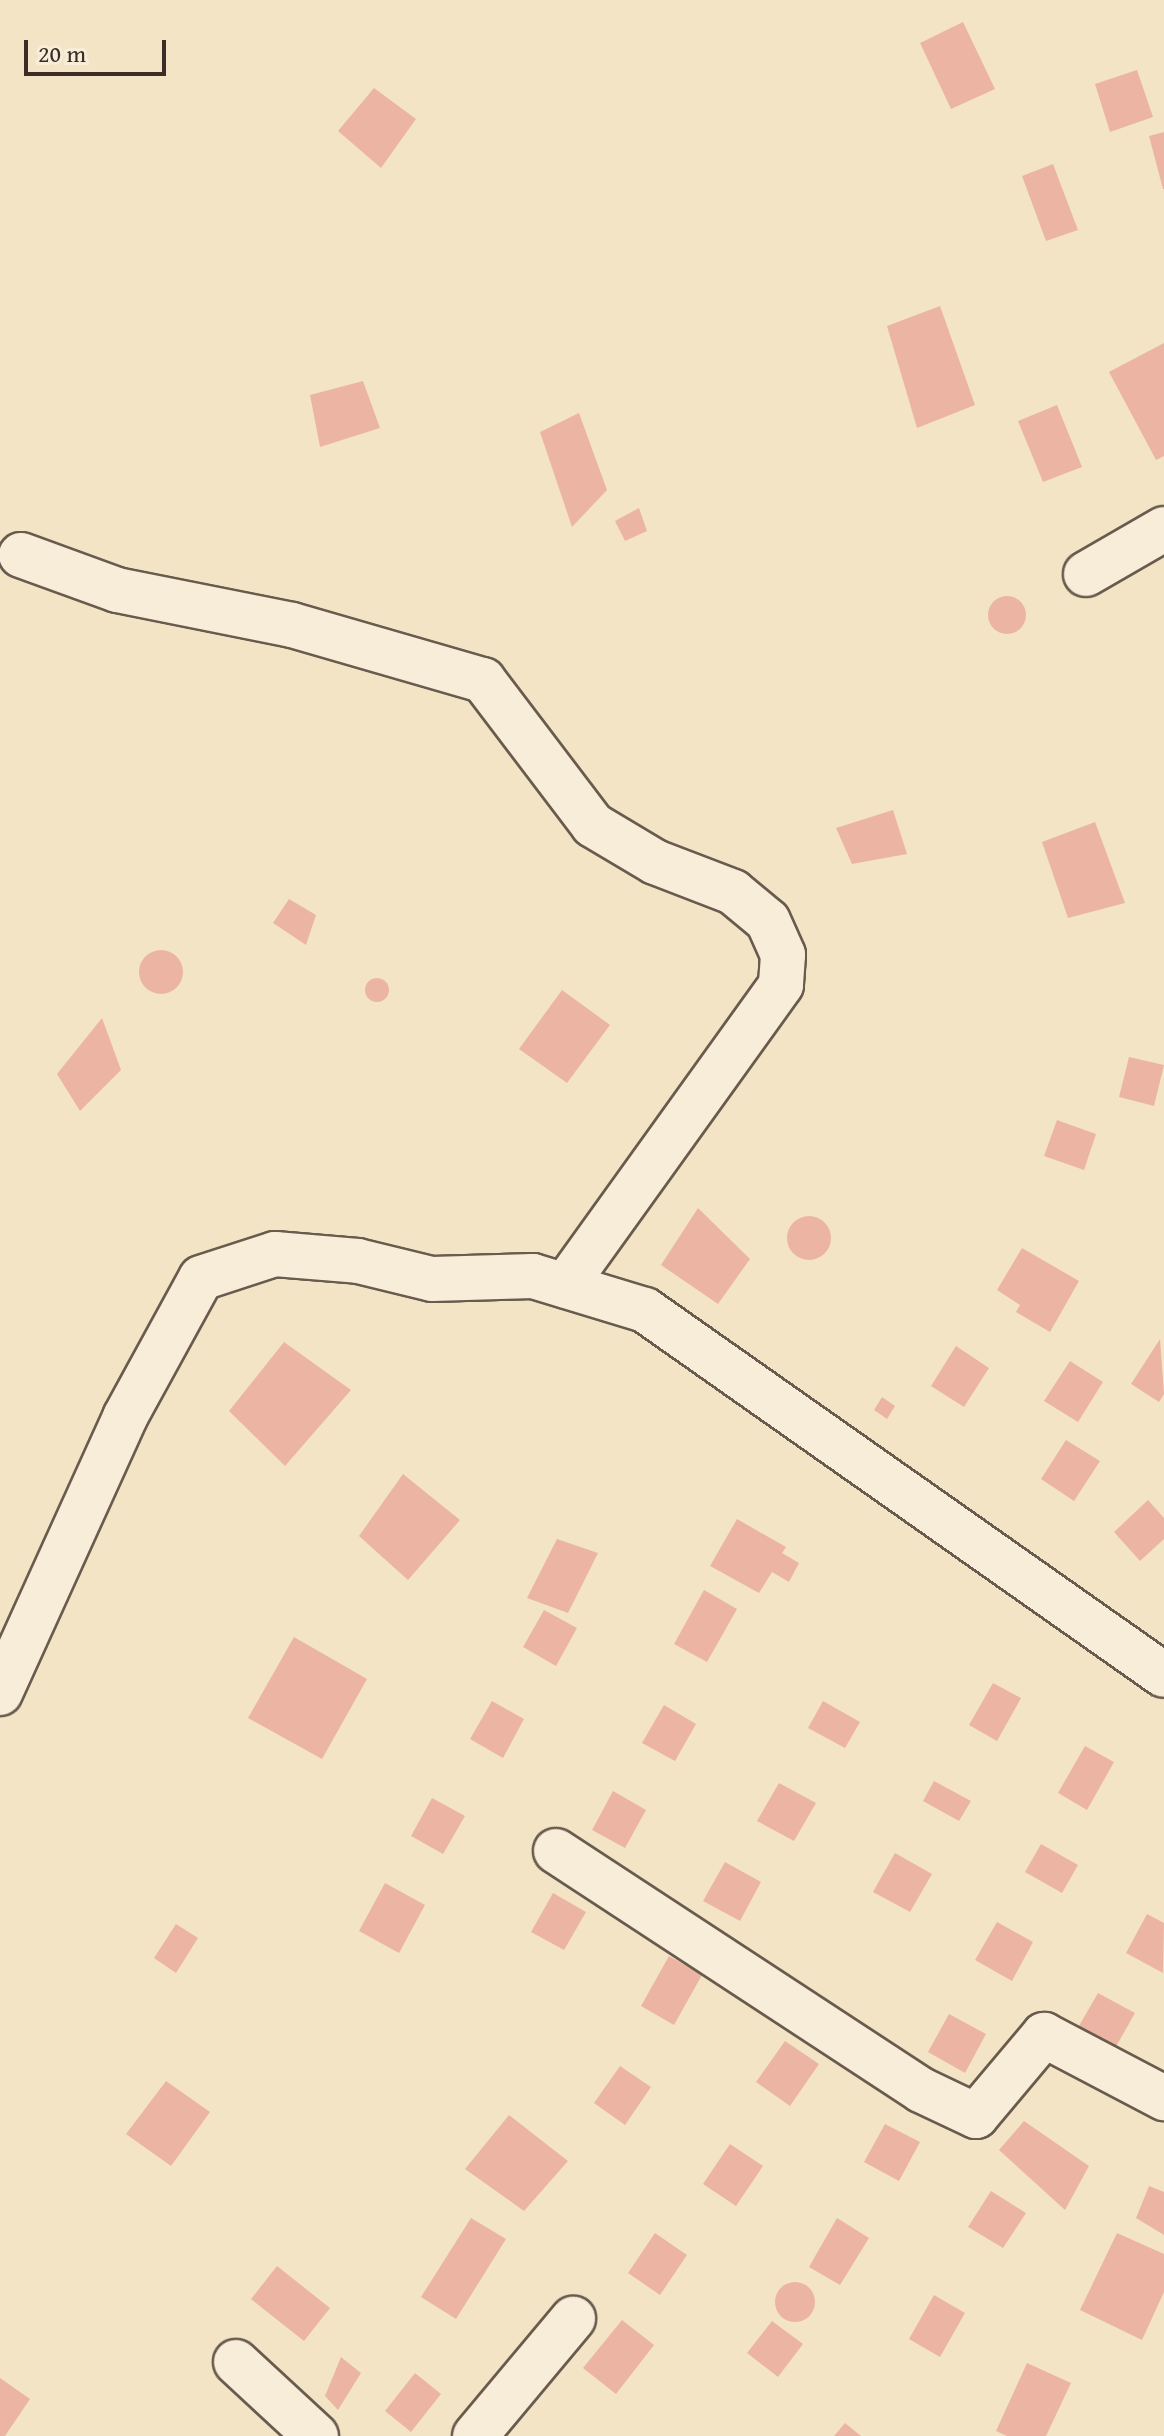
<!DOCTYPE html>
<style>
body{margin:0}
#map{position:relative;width:1164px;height:2436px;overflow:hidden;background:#f3e4c5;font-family:"Gentium Book Plus",serif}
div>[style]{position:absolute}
.building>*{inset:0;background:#ecb5a3}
.round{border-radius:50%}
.roads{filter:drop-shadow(2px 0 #695b4d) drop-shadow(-2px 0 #695b4d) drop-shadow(0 2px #695b4d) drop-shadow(0 -2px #695b4d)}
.minor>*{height:44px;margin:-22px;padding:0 22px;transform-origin:22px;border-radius:22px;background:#f7edd9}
span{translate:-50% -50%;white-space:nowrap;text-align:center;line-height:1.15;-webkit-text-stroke:8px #f7edd9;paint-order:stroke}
.scale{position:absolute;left:24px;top:40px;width:142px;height:36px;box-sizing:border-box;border:4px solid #3b2d25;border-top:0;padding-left:10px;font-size:24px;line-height:28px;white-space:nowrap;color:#3b2d25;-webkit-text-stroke:6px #f7edd9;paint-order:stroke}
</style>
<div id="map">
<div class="building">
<div style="clip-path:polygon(963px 22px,995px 89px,951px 109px,920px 43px)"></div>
<div style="clip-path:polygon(1137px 70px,1153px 117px,1110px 132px,1095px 84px)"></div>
<div style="clip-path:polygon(374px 88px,416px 119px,381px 168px,338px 131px)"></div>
<div style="clip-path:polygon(1164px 132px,1164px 189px,1163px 189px,1149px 136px)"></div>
<div style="clip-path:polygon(1053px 164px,1078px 230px,1046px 241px,1022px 176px)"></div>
<div style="clip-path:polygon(940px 306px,975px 405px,917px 428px,887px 326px)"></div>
<div style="clip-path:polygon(1164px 343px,1164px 456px,1156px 460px,1109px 372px)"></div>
<div style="clip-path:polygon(363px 381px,380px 428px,320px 447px,310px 395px)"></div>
<div style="clip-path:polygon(1057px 405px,1082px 467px,1043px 482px,1018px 421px)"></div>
<div style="clip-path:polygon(579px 413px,607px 490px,572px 527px,540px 432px)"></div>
<div style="clip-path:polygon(639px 508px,647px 531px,625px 541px,615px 521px)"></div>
<div class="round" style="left:988px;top:596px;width:38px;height:38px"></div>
<div style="clip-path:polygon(893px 810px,907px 854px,852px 864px,836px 828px)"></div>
<div style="clip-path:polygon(1095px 822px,1125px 903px,1068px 918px,1042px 842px)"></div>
<div style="clip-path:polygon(289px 899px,316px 915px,306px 945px,273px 923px)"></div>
<div class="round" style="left:139px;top:950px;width:44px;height:44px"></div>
<div class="round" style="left:365px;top:978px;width:24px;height:24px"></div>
<div style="clip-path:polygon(562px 990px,610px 1025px,567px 1083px,519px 1049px)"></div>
<div style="clip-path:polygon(102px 1018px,121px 1070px,80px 1111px,57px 1074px)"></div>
<div style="clip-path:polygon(1129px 1057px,1164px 1065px,1154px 1106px,1119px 1097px)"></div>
<div style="clip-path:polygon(1057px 1120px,1096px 1134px,1084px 1170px,1044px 1156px)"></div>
<div style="clip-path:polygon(698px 1208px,750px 1259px,718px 1304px,661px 1265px)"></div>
<div class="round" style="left:787px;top:1216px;width:44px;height:44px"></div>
<div style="clip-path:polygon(1022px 1248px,1079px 1281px,1050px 1332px,1016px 1312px,1020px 1305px,997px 1290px)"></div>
<div style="clip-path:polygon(1160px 1339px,1164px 1394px,1159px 1402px,1131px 1384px)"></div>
<div style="clip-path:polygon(284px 1342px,351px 1390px,285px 1466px,229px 1411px)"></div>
<div style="clip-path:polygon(956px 1346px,989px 1368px,964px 1407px,931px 1386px)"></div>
<div style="clip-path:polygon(1070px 1361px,1103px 1382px,1078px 1422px,1044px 1401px)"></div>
<div style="clip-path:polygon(882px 1397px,895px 1406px,887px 1419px,874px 1410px)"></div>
<div style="clip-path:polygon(1066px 1440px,1100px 1461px,1074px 1501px,1041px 1479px)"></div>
<div style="clip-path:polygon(403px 1474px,460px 1520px,408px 1580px,359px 1536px)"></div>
<div style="clip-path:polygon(1148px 1500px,1164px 1518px,1164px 1539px,1140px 1561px,1114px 1532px)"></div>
<div style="clip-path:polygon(737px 1519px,786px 1547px,782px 1553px,799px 1563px,789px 1582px,772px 1572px,759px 1593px,710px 1566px)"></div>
<div style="clip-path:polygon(557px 1539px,598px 1553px,568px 1613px,527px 1598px)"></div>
<div style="clip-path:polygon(704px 1590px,737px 1609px,707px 1662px,674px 1644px)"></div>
<div style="clip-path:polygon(544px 1610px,577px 1628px,556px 1666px,523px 1647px)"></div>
<div style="clip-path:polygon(294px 1637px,367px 1679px,322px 1759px,248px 1718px)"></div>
<div style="clip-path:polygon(993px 1683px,1021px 1698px,997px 1741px,969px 1725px)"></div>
<div style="clip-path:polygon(492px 1701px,524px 1719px,503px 1758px,470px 1739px)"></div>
<div style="clip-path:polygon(823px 1701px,860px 1722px,845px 1748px,808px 1728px)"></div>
<div style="clip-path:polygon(664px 1705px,696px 1724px,675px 1761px,642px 1743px)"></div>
<div style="clip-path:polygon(1085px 1746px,1114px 1762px,1087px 1810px,1058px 1793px)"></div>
<div style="clip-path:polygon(934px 1781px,971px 1801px,959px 1821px,923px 1801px)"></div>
<div style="clip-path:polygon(779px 1783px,816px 1803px,794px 1841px,757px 1821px)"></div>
<div style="clip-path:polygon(613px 1791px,646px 1810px,625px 1848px,592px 1830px)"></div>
<div style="clip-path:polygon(432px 1798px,465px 1816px,443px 1854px,411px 1836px)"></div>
<div style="clip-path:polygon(1041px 1844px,1078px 1865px,1062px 1893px,1025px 1872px)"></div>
<div style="clip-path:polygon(895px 1853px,932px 1874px,910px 1912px,873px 1892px)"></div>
<div style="clip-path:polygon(725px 1862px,761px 1882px,740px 1921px,703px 1901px)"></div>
<div style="clip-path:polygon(385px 1883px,425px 1905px,399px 1953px,359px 1931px)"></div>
<div style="clip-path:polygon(553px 1893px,586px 1912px,564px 1950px,531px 1932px)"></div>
<div style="clip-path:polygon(1147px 1914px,1164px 1923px,1163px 1973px,1126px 1953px)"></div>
<div style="clip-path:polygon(997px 1922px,1033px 1942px,1012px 1981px,975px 1960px)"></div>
<div style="clip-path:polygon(176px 1924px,198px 1938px,176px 1973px,154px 1958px)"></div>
<div style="clip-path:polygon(669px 1956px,702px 1975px,674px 2025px,641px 2006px)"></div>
<div style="clip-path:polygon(1098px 1993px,1135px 2013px,1113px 2052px,1076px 2031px)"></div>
<div style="clip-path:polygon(949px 2014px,986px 2034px,965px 2073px,928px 2052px)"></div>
<div style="clip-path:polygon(785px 2041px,819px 2064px,790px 2106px,756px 2082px)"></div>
<div style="clip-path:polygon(620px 2066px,651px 2087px,625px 2125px,594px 2103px)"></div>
<div style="clip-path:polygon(166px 2081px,210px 2112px,171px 2166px,126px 2134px)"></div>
<div style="clip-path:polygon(509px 2115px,568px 2161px,524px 2211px,465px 2169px)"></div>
<div style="clip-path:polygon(1024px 2121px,1089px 2166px,1065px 2210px,999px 2150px)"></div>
<div style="clip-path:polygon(885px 2124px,920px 2142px,899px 2181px,864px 2162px)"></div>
<div style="clip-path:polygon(730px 2144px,763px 2166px,736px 2206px,703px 2184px)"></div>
<div style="clip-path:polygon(1149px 2186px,1164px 2192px,1164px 2235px,1136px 2218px)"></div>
<div style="clip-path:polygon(991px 2191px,1026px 2213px,1003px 2248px,968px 2227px)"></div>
<div style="clip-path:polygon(471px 2218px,506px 2239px,456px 2319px,421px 2297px)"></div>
<div style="clip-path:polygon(837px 2218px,869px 2238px,840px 2285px,809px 2267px)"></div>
<div style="clip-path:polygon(655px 2233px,687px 2255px,660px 2295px,628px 2273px)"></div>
<div style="clip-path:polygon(1117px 2233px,1164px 2254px,1164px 2292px,1142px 2340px,1080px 2310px)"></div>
<div style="clip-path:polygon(277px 2266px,330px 2308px,304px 2341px,251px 2299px)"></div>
<div class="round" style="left:775px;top:2282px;width:40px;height:40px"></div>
<div style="clip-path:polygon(934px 2295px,965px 2313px,940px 2357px,909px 2339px)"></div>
<div style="clip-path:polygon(622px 2320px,654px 2345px,616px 2394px,583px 2368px)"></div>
<div style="clip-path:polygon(772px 2321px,803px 2344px,778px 2377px,747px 2353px)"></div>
<div style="clip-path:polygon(341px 2357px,361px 2373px,338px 2410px,325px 2396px)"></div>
<div style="clip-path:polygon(1027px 2363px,1071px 2383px,1046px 2436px,1007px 2436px,996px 2431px)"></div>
<div style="clip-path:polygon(415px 2373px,441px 2394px,411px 2432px,385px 2411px)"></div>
<div style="clip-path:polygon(0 2378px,30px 2399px,5px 2436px,0 2436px)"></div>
<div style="clip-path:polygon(845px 2423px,861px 2436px,834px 2436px)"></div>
</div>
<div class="roads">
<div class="minor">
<div style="left:21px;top:555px;width:102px;rotate:20deg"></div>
<div style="left:117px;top:590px;width:178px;rotate:11.3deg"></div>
<div style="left:292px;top:625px;width:199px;rotate:16.1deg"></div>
<div style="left:483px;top:680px;width:182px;rotate:52.8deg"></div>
<div style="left:593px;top:825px;width:72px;rotate:30.8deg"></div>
<div style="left:655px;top:862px;width:84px;rotate:21deg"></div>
<div style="left:733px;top:892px;width:45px;rotate:39.6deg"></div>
<div style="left:768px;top:921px;width:37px;rotate:66deg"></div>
<div style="left:783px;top:955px;width:30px;rotate:94deg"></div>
<div style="left:781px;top:985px;width:370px;rotate:125.7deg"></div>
<div style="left:1086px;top:574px;width:90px;rotate:-30deg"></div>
<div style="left:0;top:1693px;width:303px;rotate:-65.6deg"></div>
<div style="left:125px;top:1417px;width:158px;rotate:-61.3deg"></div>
<div style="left:201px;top:1278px;width:78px;rotate:-18deg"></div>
<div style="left:275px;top:1254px;width:83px;rotate:4.8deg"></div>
<div style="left:358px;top:1261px;width:76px;rotate:13.7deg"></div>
<div style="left:432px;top:1279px;width:101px;rotate:-1.7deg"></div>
<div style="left:533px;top:1276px;width:117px;rotate:16.9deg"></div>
<div style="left:645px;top:1310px;width:634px;rotate:35.12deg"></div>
<div style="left:556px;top:1851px;width:436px;rotate:33.2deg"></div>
<div style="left:921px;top:2090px;width:61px;rotate:25.3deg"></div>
<div style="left:976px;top:2116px;width:106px;rotate:-50deg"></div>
<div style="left:1044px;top:2035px;width:136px;rotate:27.7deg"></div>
<div style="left:236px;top:2362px;width:109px;rotate:42.8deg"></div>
<div style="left:475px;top:2436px;width:153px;rotate:-50.1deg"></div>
</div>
</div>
<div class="scale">20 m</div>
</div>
